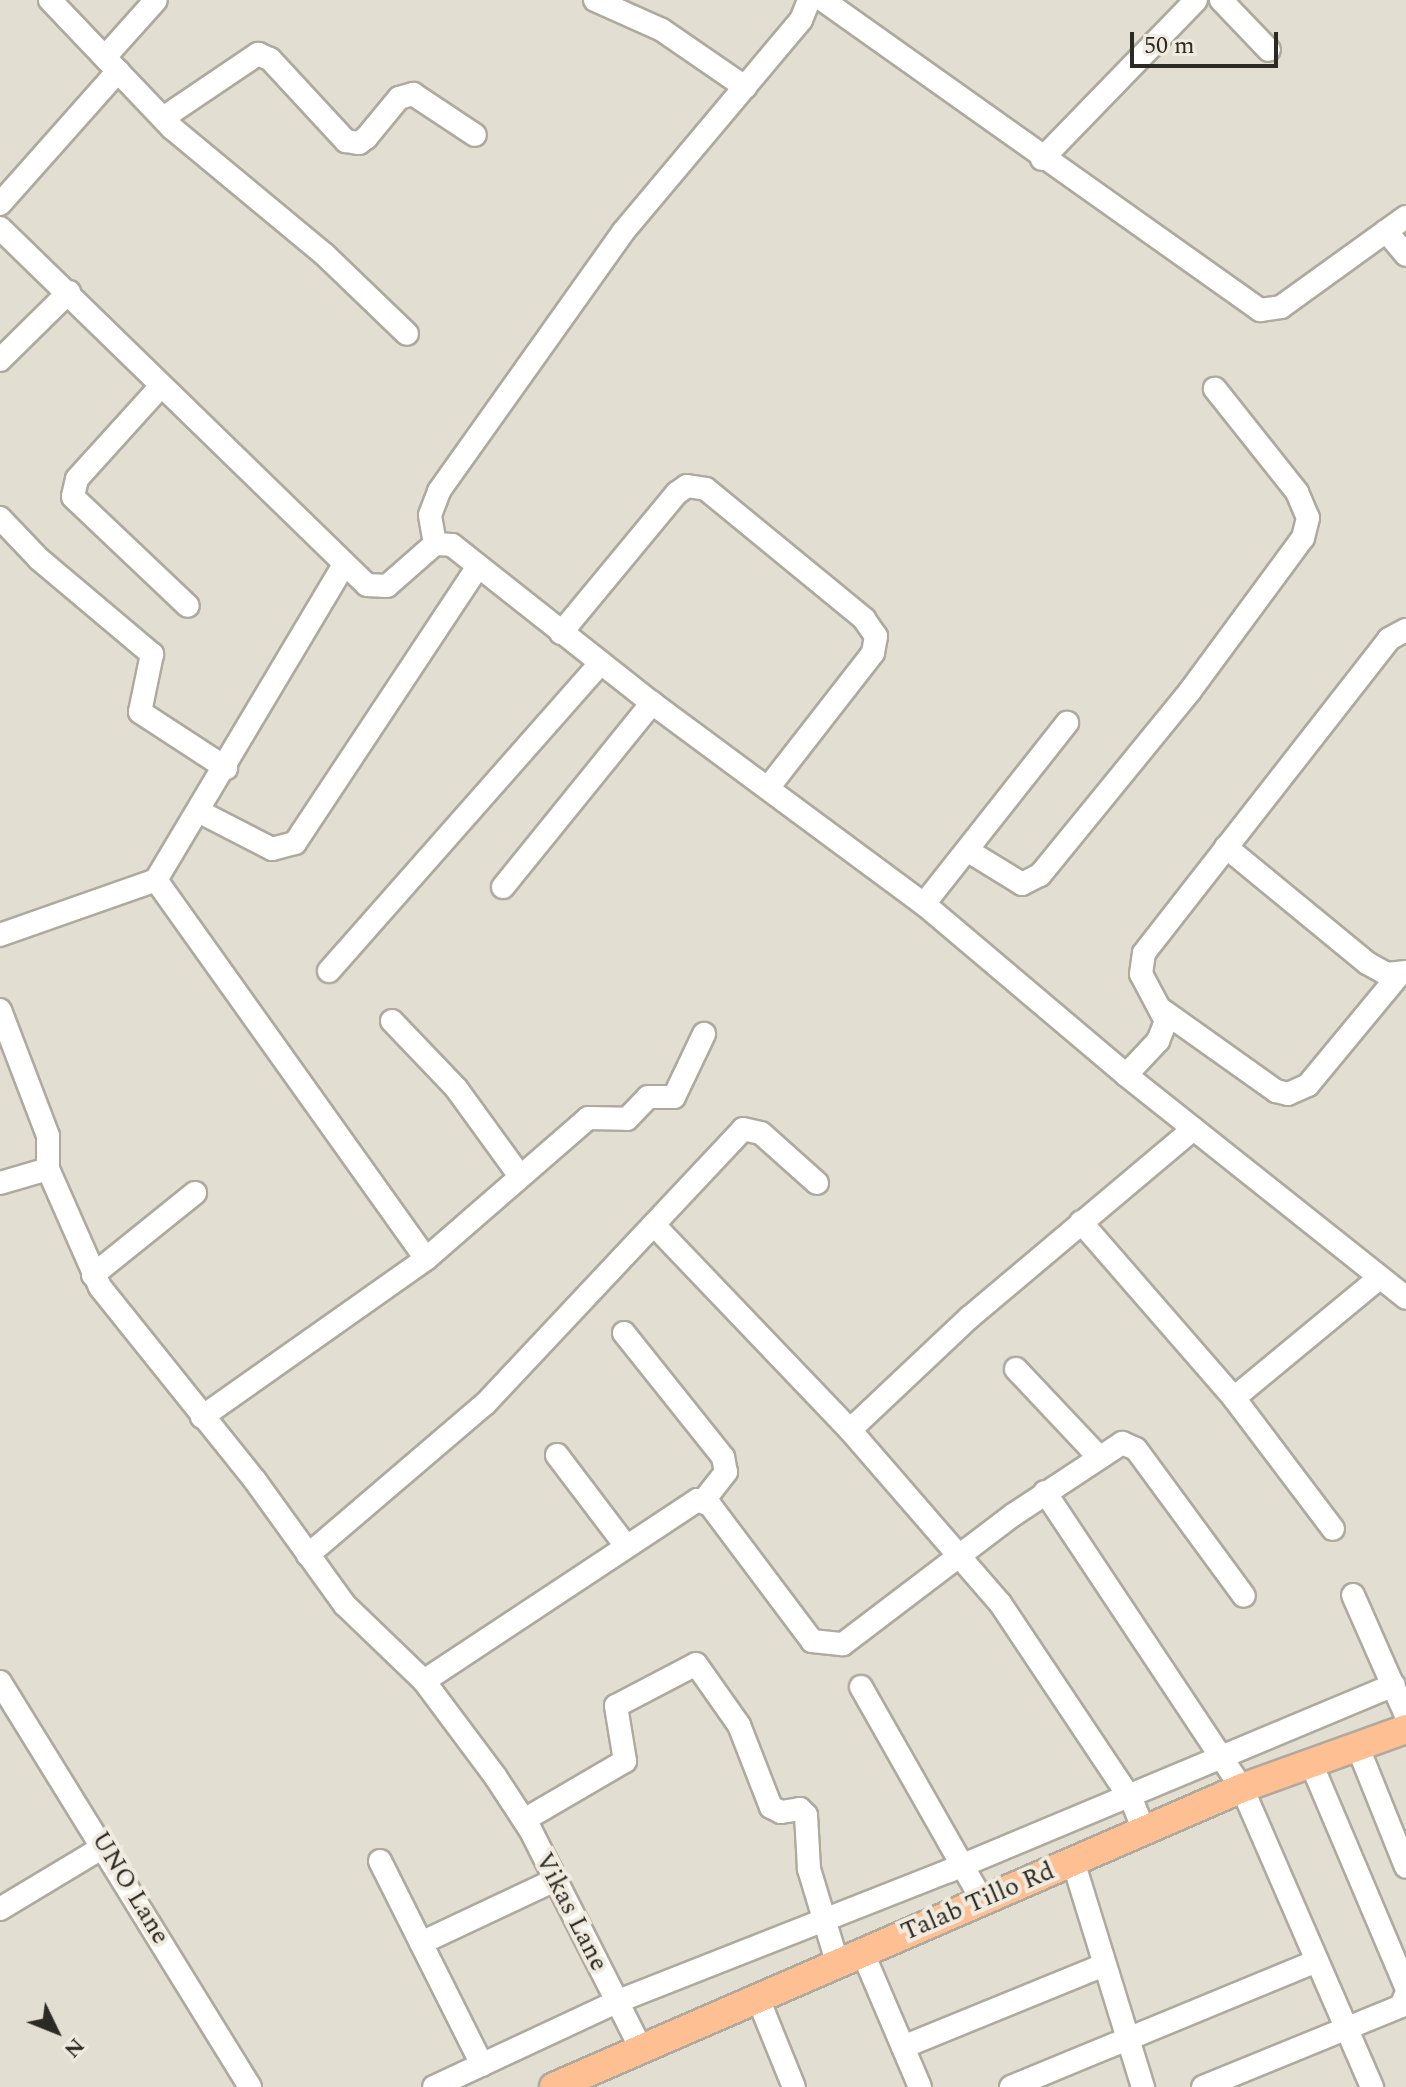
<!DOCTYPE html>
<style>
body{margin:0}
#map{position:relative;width:1406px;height:2087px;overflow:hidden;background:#e3ded2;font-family:Spectral,serif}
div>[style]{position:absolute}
.roads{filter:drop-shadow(2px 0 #afa99e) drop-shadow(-2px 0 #afa99e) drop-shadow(0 2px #afa99e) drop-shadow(0 -2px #afa99e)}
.minor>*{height:22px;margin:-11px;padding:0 11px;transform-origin:11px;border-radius:11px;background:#fff}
.major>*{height:28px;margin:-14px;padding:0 14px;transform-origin:14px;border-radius:14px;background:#febf92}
span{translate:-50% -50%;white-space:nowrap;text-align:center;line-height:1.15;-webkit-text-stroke:8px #f1ebdf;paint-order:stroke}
.street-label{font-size:26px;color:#2c2a25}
.north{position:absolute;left:16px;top:1991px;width:80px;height:80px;-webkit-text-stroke:6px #f1ebdf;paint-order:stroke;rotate:133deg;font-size:22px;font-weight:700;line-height:32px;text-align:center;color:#2c2a25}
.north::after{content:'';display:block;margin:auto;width:28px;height:36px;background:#2c2a25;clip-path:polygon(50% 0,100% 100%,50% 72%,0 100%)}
.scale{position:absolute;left:1130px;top:32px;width:148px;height:36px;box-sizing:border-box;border:4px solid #2c2a25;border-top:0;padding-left:10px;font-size:24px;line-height:28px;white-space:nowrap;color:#2c2a25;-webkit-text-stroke:6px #f1ebdf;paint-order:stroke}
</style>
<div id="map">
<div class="roads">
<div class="minor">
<div style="left:50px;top:0;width:177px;rotate:46.4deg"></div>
<div style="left:172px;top:128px;width:197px;rotate:39.7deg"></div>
<div style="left:324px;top:254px;width:115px;rotate:43.9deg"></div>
<div style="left:595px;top:0;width:73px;rotate:24.1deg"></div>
<div style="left:662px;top:30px;width:101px;rotate:34.5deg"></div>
<div style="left:823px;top:0;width:536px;rotate:35.35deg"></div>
<div style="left:1260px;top:310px;width:21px;rotate:-8deg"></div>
<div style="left:1281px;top:307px;width:154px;rotate:-35.8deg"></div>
<div style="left:1221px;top:0;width:69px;rotate:46.2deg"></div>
<div style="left:105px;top:57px;width:76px;rotate:-48.2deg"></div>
<div style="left:163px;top:118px;width:115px;rotate:-34deg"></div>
<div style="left:258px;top:54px;width:13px;rotate:23deg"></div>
<div style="left:270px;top:59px;width:112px;rotate:47.2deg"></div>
<div style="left:346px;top:141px;width:13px;rotate:9deg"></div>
<div style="left:359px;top:143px;width:9px;rotate:-36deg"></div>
<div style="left:366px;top:138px;width:52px;rotate:-50.5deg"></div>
<div style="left:399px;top:98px;width:15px;rotate:-16deg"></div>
<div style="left:413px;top:94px;width:74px;rotate:33.5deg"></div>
<div style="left:1042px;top:159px;width:221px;rotate:-45.9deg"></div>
<div style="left:0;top:204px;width:178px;rotate:-48.4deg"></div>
<div style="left:0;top:228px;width:512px;rotate:44.21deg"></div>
<div style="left:367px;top:585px;width:20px;rotate:3deg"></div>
<div style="left:387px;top:586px;width:64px;rotate:-41.2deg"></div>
<div style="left:435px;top:544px;width:17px;rotate:3deg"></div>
<div style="left:452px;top:545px;width:255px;rotate:38.3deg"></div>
<div style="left:652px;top:703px;width:338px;rotate:36.5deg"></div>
<div style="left:924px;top:904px;width:265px;rotate:40.2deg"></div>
<div style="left:1126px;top:1075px;width:358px;rotate:38.5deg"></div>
<div style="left:1386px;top:231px;width:31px;rotate:50deg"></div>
<div style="left:0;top:360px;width:97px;rotate:-44.6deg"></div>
<div style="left:161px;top:386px;width:125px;rotate:132.1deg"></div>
<div style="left:77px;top:479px;width:18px;rotate:103deg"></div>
<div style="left:73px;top:497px;width:158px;rotate:43.5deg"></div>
<div style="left:0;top:518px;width:57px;rotate:46.4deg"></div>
<div style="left:39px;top:559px;width:148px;rotate:40.1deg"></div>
<div style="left:152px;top:654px;width:59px;rotate:101.7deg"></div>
<div style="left:140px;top:712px;width:103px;rotate:33.1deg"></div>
<div style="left:435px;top:544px;width:29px;rotate:-100deg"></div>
<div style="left:430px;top:515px;width:26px;rotate:-69deg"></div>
<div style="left:439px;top:491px;width:318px;rotate:-54.6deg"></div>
<div style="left:623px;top:232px;width:277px;rotate:-50deg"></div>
<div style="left:801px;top:20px;width:22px;rotate:-68deg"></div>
<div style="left:561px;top:633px;width:182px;rotate:-50.4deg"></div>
<div style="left:677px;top:493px;width:12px;rotate:-35deg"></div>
<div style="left:687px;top:486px;width:19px;rotate:9deg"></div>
<div style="left:706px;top:489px;width:205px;rotate:39.4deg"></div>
<div style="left:864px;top:619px;width:21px;rotate:55deg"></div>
<div style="left:876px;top:636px;width:17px;rotate:100deg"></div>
<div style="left:873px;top:653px;width:171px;rotate:127.9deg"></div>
<div style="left:200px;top:812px;width:81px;rotate:27.2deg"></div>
<div style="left:272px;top:849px;width:24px;rotate:-15deg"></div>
<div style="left:295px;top:843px;width:330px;rotate:-56.5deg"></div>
<div style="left:1226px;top:847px;width:183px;rotate:39.4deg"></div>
<div style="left:1367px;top:963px;width:23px;rotate:29deg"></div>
<div style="left:1387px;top:974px;width:19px;rotate:-6deg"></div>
<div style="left:970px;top:852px;width:61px;rotate:31.6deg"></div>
<div style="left:1022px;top:884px;width:20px;rotate:-27deg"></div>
<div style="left:1040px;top:875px;width:237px;rotate:-50.8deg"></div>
<div style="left:1190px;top:691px;width:190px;rotate:-53.6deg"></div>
<div style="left:1303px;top:538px;width:21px;rotate:-76deg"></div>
<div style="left:1308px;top:518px;width:28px;rotate:-113deg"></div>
<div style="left:1297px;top:492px;width:132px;rotate:-128.5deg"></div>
<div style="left:156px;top:880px;width:465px;rotate:54.5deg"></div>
<div style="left:503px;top:887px;width:237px;rotate:-51deg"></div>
<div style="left:924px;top:904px;width:231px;rotate:-51.7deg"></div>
<div style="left:0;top:935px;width:165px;rotate:-19.4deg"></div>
<div style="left:156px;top:880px;width:365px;rotate:-59.2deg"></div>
<div style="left:329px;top:971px;width:411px;rotate:-48.6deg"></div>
<div style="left:0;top:1010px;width:135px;rotate:69.1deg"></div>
<div style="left:48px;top:1136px;width:33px;rotate:90deg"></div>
<div style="left:48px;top:1169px;width:129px;rotate:66.2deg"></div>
<div style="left:100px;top:1287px;width:246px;rotate:51.3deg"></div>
<div style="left:254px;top:1479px;width:155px;rotate:54.2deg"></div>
<div style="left:345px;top:1605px;width:110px;rotate:43.9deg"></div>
<div style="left:424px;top:1681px;width:119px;rotate:53.2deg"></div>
<div style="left:495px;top:1776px;width:66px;rotate:56.8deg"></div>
<div style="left:531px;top:1831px;width:246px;rotate:63.2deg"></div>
<div style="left:1162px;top:1010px;width:140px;rotate:35.4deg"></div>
<div style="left:1276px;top:1091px;width:12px;rotate:14deg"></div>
<div style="left:1288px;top:1094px;width:22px;rotate:-24deg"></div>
<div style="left:1308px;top:1085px;width:143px;rotate:-50.4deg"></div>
<div style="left:392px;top:1021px;width:93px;rotate:46.3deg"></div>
<div style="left:456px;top:1088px;width:109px;rotate:54deg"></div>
<div style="left:1126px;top:1075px;width:47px;rotate:-46.7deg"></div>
<div style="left:1158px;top:1041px;width:22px;rotate:-68deg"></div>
<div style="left:1166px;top:1021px;width:53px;rotate:-118deg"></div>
<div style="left:1141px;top:974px;width:21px;rotate:-82deg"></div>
<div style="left:1144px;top:953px;width:398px;rotate:-52deg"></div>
<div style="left:1389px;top:639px;width:19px;rotate:-28deg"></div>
<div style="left:0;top:1183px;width:50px;rotate:-16.3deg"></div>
<div style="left:1081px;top:1222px;width:233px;rotate:49deg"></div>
<div style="left:1234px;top:1398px;width:164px;rotate:52.9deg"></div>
<div style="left:655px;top:1226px;width:282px;rotate:46.3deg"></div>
<div style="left:850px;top:1430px;width:229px;rotate:49.1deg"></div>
<div style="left:1000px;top:1603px;width:238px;rotate:56.3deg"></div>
<div style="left:1132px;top:1801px;width:31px;rotate:68deg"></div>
<div style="left:93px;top:1275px;width:131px;rotate:-38.8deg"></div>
<div style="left:624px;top:1333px;width:159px;rotate:51.4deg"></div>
<div style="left:723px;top:1457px;width:15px;rotate:79deg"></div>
<div style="left:726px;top:1472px;width:36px;rotate:128deg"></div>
<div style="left:1016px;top:1369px;width:120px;rotate:46.7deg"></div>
<div style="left:1234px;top:1398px;width:188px;rotate:-39.6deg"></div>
<div style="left:202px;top:1417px;width:274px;rotate:-35.2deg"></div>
<div style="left:426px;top:1259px;width:215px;rotate:-41deg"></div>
<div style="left:588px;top:1118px;width:39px;rotate:1deg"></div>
<div style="left:627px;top:1119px;width:30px;rotate:-46deg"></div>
<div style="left:648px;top:1097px;width:26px"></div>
<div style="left:674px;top:1097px;width:70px;rotate:-64.5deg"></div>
<div style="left:850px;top:1430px;width:165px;rotate:-43.3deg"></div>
<div style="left:970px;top:1317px;width:292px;rotate:-40.1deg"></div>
<div style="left:557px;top:1455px;width:114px;rotate:52.8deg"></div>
<div style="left:1045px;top:1492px;width:356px;rotate:56.4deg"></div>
<div style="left:1242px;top:1788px;width:326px;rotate:66.5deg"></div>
<div style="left:308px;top:1555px;width:233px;rotate:-40.5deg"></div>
<div style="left:485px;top:1404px;width:377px;rotate:-46.8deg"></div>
<div style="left:743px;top:1129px;width:18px;rotate:13deg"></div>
<div style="left:761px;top:1133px;width:75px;rotate:41.8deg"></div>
<div style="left:1353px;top:1595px;width:131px;rotate:66.2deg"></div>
<div style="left:424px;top:1681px;width:328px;rotate:-33.5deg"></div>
<div style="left:697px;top:1500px;width:14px;rotate:21deg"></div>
<div style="left:710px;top:1505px;width:170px;rotate:53.1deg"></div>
<div style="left:812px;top:1641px;width:31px;rotate:6deg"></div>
<div style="left:843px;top:1644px;width:213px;rotate:-37.2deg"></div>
<div style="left:1013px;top:1515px;width:131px;rotate:-33.4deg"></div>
<div style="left:1122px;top:1443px;width:15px;rotate:23deg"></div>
<div style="left:1136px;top:1449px;width:182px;rotate:53.7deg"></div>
<div style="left:0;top:1682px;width:476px;rotate:58.3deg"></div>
<div style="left:861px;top:1687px;width:245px;rotate:60.4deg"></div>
<div style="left:1357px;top:1745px;width:131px;rotate:68.1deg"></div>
<div style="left:1311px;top:1763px;width:243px;rotate:67deg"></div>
<div style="left:524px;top:1820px;width:117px;rotate:-30.3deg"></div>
<div style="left:625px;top:1761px;width:56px;rotate:-99.3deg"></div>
<div style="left:616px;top:1706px;width:90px;rotate:-27.7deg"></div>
<div style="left:696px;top:1664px;width:75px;rotate:54.8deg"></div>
<div style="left:739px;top:1725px;width:88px;rotate:68.7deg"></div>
<div style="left:771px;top:1807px;width:11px;rotate:27deg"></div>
<div style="left:781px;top:1812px;width:19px;rotate:-9deg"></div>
<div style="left:800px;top:1809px;width:8px;rotate:45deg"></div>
<div style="left:806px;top:1815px;width:54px;rotate:86.8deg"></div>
<div style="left:809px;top:1869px;width:97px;rotate:73.2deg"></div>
<div style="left:380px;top:1861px;width:228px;rotate:63.4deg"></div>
<div style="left:1073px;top:1861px;width:237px;rotate:72.8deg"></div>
<div style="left:0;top:1909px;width:122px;rotate:-31deg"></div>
<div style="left:421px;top:1943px;width:148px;rotate:-25.2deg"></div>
<div style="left:862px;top:1951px;width:148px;rotate:66.9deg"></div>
<div style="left:757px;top:1996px;width:98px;rotate:67.9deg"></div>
<div style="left:903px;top:2047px;width:217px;rotate:-22.2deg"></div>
<div style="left:434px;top:2087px;width:201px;rotate:-25deg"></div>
<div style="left:616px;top:2002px;width:358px;rotate:-21.5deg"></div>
<div style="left:949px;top:1871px;width:482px;rotate:-22.7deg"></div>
<div style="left:1011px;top:2087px;width:331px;rotate:-22.4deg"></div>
<div style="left:1203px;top:2087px;width:214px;rotate:-22.2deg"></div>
<div style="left:1401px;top:2006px;width:12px;rotate:-66deg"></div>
</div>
<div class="major">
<div style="left:554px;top:2087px;width:750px;rotate:-23.49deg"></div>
<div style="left:1242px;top:1788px;width:174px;rotate:-19.8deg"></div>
</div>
</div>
<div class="street-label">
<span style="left:130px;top:1888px;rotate:59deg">UNO Lane</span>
<span style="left:978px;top:1902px;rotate:-23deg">Talab Tillo Rd</span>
<span style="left:571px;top:1912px;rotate:63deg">Vikas Lane</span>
</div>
<div class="north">N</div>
<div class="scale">50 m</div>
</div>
